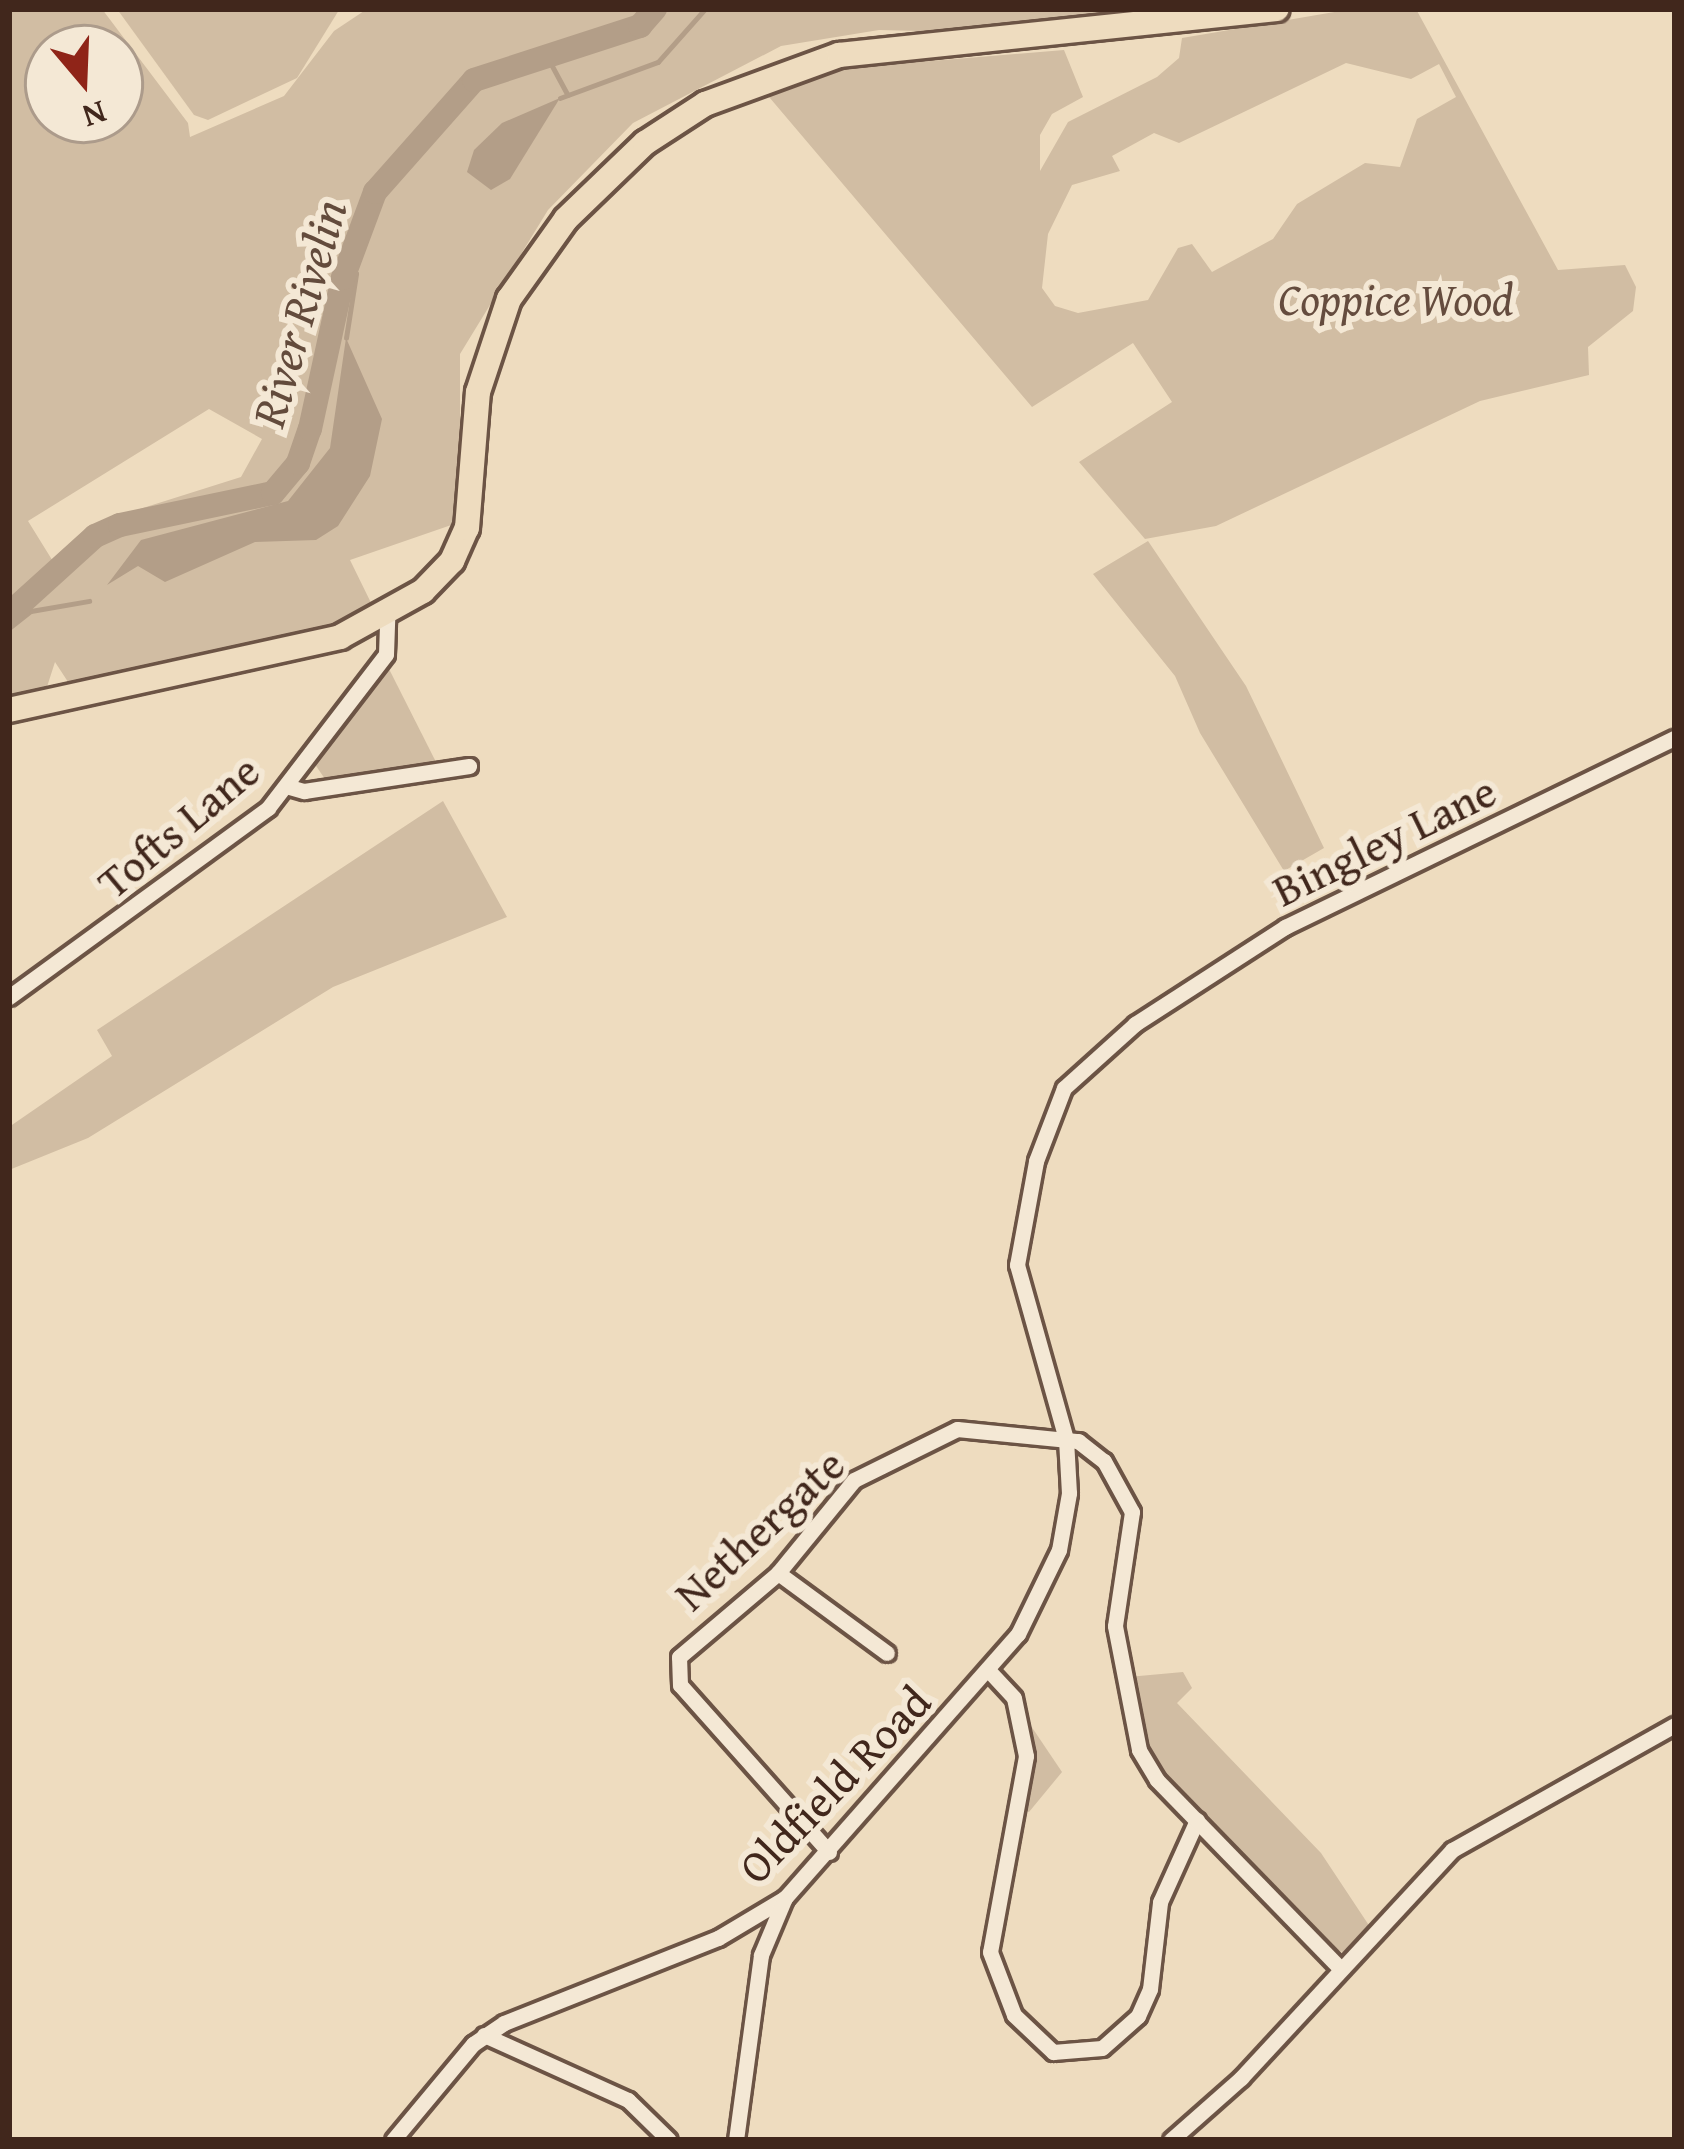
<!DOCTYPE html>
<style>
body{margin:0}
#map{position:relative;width:1684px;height:2149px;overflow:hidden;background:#eedcbf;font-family:"Gentium Book Plus",serif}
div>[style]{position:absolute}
.green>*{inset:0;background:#d1bda3}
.water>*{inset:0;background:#b39e88}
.stream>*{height:4.5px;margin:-2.25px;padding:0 2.25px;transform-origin:2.25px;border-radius:2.25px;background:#b39e88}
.river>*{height:24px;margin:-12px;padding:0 12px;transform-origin:12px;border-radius:12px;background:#b39e88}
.roads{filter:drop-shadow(3px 0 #6c5445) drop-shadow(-3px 0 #6c5445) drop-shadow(0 3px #6c5445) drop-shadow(0 -3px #6c5445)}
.street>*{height:15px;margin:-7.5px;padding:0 7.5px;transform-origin:7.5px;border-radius:7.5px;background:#f4e8d5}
.primary>*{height:24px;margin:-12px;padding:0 12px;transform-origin:12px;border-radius:12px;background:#eedcbf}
span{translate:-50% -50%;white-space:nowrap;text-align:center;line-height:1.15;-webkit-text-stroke:12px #f4e8d5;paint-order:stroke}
.park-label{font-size:45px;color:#654c3e;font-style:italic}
.street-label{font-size:45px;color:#41271c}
.water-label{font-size:48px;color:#634b3c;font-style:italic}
.frame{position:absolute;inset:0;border:12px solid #41271c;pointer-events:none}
.north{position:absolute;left:24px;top:24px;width:120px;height:120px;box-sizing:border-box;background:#f4e8d5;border:3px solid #ac9b8b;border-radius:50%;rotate:161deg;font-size:33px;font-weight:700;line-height:48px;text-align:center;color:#41271c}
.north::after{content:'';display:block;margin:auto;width:42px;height:54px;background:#8f2418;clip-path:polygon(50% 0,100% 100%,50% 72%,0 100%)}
</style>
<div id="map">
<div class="green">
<div style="clip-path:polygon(evenodd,9px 9px,102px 9px,188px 123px,190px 137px,284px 96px,334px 31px,367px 9px,1148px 9px,960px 32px,879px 30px,781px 46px,633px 123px,548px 210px,460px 354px,460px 522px,350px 560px,376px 613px,339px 629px,72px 688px,55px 662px,45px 693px,9px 704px,9px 9px,48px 48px,120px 48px,120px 120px,48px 120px,48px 48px,9px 9px,209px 409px,262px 439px,241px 477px,108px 519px,54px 563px,28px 521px,209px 409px)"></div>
<div style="clip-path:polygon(117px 9px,338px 9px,339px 10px,297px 78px,208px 120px,194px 115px)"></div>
<div style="clip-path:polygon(evenodd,1352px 9px,1416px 9px,1558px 270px,1625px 265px,1636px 287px,1633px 311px,1588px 347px,1589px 375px,1480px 401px,1216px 526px,1145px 539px,1079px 462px,1172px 402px,1133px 343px,1032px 407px,764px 91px,835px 69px,1064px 50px,1083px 97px,1052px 114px,1040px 135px,1040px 171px,1068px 122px,1157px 77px,1179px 58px,1182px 38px,1352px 9px,1346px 63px,1411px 79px,1439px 64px,1456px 97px,1417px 119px,1400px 167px,1365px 163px,1297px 204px,1273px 239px,1212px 272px,1192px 244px,1178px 248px,1148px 300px,1078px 313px,1055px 306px,1042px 288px,1048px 234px,1072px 185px,1120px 171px,1112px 156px,1154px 133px,1179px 143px,1346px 63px)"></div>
<div style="clip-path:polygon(1148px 541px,1246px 686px,1324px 848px,1284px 871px,1200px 733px,1175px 676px,1093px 574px)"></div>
<div style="clip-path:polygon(388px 667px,437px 764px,325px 779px,312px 760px)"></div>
<div style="clip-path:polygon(443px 801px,507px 917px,333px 987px,88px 1138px,9px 1170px,9px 1127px,112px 1056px,97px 1030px)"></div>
<div style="clip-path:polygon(1183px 1672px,1192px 1688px,1177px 1703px,1321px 1853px,1376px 1936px,1345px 1953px,1335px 1949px,1159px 1770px,1138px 1728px,1128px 1677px)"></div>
<div style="clip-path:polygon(1029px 1723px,1062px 1772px,1029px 1812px,1023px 1810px)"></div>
</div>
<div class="water">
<div style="clip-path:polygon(560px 98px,510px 179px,491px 190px,467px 172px,474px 150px,502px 123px)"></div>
<div style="clip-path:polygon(346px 338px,382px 419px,370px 476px,338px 526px,316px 540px,255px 542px,165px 582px,138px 566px,107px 585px,141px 540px,288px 501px,330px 448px)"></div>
</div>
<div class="stream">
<div style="left:547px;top:56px;width:44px;rotate:61.7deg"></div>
<div style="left:560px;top:98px;width:104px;rotate:-20.2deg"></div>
<div style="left:658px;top:62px;width:71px;rotate:-48.4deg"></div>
<div style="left:346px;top:338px;width:65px;rotate:-81.1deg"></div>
<div style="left:356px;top:274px;width:12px;rotate:-132deg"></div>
<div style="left:9px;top:628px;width:28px;rotate:-38deg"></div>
<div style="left:31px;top:611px;width:59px;rotate:-9.8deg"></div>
</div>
<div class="river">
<div style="left:9px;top:614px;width:116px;rotate:-42.2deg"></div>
<div style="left:95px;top:536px;width:27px;rotate:-24deg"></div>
<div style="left:120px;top:525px;width:156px;rotate:-11.8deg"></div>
<div style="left:273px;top:493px;width:39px;rotate:-50deg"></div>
<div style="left:298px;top:463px;width:36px;rotate:-71deg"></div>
<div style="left:310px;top:429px;width:155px;rotate:-77.7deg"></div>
<div style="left:343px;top:278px;width:92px;rotate:-69.6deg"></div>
<div style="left:375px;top:192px;width:149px;rotate:-48.5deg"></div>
<div style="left:474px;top:80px;width:175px;rotate:-18deg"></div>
<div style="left:640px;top:26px;width:23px;rotate:-49deg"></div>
</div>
<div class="roads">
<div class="street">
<div style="left:286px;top:786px;width:19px;rotate:16deg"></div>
<div style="left:304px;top:791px;width:167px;rotate:-8.6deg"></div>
<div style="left:9px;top:997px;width:321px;rotate:-36.1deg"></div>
<div style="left:268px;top:808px;width:194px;rotate:-52.5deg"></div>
<div style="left:386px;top:654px;width:37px;rotate:-88deg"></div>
<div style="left:778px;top:1573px;width:135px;rotate:36.3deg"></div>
<div style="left:990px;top:1672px;width:35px;rotate:47deg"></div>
<div style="left:1014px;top:1698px;width:59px;rotate:78.3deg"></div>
<div style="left:1026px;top:1756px;width:199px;rotate:100.4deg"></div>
<div style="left:990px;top:1952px;width:67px;rotate:69.1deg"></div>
<div style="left:1014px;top:2015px;width:54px;rotate:43.5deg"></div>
<div style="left:1053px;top:2052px;width:49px;rotate:-4.7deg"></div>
<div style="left:1102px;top:2048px;width:48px;rotate:-41.6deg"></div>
<div style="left:1138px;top:2016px;width:30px;rotate:-66deg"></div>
<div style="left:1150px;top:1989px;width:88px;rotate:-83.4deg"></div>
<div style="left:1160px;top:1902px;width:90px;rotate:-65.7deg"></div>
<div style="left:829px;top:1852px;width:224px;rotate:-131.7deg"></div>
<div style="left:680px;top:1685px;width:28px;rotate:-92deg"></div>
<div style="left:679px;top:1657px;width:130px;rotate:-40.3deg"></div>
<div style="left:778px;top:1573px;width:120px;rotate:-50.7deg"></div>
<div style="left:854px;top:1480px;width:115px;rotate:-26.3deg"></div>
<div style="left:957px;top:1429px;width:122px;rotate:5.7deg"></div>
<div style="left:1078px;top:1441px;width:33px;rotate:38deg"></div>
<div style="left:1104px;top:1461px;width:58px;rotate:61.2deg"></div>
<div style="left:1132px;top:1512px;width:115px;rotate:98.5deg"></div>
<div style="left:1115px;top:1626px;width:126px;rotate:79deg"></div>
<div style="left:1139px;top:1750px;width:35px;rotate:59deg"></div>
<div style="left:1157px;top:1780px;width:262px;rotate:45.8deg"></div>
<div style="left:484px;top:2035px;width:158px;rotate:24.3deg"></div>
<div style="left:628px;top:2100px;width:57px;rotate:44.3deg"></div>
<div style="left:393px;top:2140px;width:125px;rotate:-50.2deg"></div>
<div style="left:473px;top:2044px;width:37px;rotate:-34deg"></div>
<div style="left:504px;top:2023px;width:230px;rotate:-21.7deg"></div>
<div style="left:718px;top:1938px;width:78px;rotate:-30.8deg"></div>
<div style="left:785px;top:1898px;width:352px;rotate:-48.6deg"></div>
<div style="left:1018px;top:1634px;width:93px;rotate:-64deg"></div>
<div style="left:1059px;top:1550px;width:58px;rotate:-80deg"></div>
<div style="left:1069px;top:1493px;width:54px;rotate:-93.2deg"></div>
<div style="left:1066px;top:1439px;width:181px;rotate:-105.7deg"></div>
<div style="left:1017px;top:1265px;width:106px;rotate:-79.6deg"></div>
<div style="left:1036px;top:1161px;width:78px;rotate:-69deg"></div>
<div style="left:1064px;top:1088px;width:96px;rotate:-42deg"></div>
<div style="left:1135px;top:1024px;width:179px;rotate:-32.9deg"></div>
<div style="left:1285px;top:927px;width:433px;rotate:-25.9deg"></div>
<div style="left:736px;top:2140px;width:187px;rotate:-82.3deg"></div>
<div style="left:761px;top:1955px;width:62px;rotate:-67.2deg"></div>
<div style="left:1171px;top:2140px;width:94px;rotate:-41.5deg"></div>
<div style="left:1241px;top:2078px;width:311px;rotate:-47.2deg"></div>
<div style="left:1452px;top:1850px;width:256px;rotate:-29.3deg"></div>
</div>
<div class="primary">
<div style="left:9px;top:710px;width:339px;rotate:-12.4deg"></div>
<div style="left:340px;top:637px;width:95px;rotate:-29deg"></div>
<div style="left:423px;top:591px;width:42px;rotate:-46deg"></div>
<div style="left:452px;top:561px;width:36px;rotate:-66deg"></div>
<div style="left:467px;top:528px;width:136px;rotate:-85.4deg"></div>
<div style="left:478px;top:392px;width:98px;rotate:-71.6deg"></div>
<div style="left:509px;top:299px;width:98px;rotate:-54.5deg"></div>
<div style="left:566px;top:219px;width:110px;rotate:-43.9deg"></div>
<div style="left:645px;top:143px;width:72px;rotate:-33deg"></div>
<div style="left:705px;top:104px;width:143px;rotate:-20.1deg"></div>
<div style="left:839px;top:55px;width:440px;rotate:-6deg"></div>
</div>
</div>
<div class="park-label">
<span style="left:1396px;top:299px">Coppice Wood</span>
</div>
<div class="street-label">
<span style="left:178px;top:826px;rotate:-40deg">Tofts Lane</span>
<span style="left:1384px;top:840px;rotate:-26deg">Bingley Lane</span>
<span style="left:759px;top:1529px;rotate:-43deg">Nethergate</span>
<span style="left:834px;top:1784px;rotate:-46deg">Oldfield Road</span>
</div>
<div class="water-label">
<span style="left:298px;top:313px;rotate:-74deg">River Rivelin</span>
</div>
<div class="frame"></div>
<div class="north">N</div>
</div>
